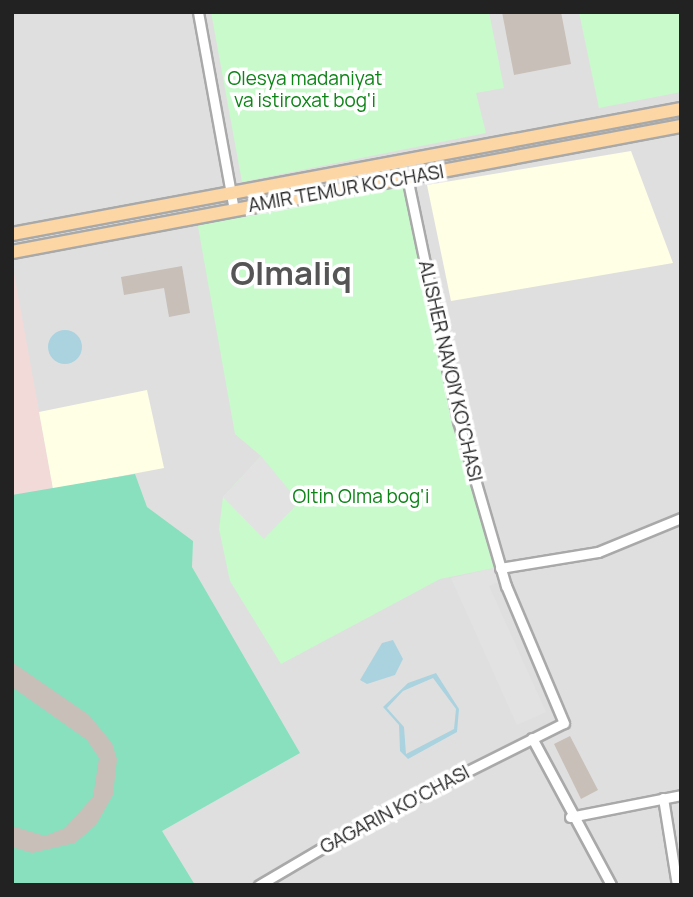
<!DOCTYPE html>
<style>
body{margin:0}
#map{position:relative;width:693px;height:897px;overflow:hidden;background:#f2efe9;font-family:Manrope,sans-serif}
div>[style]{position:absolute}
.residential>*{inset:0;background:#e0dfdf}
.commercial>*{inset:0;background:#f2dad9}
.education>*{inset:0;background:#ffffe5}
.park>*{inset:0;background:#c8facc}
.pitch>*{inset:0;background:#88e0be}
.parking>*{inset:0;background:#e2e2e2}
.water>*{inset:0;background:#aad3df}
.round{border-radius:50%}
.building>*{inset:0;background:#c7bfb8}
.roads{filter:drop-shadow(2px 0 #a9a9a9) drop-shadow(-2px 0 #a9a9a9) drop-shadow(0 2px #a9a9a9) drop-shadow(0 -2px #a9a9a9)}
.minor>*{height:9px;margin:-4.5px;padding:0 4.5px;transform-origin:4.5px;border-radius:4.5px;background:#fff}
.major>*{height:12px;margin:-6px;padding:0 6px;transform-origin:6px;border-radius:6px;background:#fcd6a4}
span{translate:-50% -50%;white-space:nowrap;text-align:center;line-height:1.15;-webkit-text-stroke:7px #fff;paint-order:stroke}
.park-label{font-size:19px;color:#0c8416}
.street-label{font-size:19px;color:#222}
.town-label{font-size:33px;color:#555;font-weight:700}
.frame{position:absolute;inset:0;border:14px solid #222;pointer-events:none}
</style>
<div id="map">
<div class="residential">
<div style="clip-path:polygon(12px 12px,681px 12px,681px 885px,12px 885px)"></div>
</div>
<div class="commercial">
<div style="clip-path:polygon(12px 262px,53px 489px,12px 496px)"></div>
</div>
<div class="education">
<div style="clip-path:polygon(631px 151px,673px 263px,451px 301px,427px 185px)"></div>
<div style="clip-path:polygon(147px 390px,164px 468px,53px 489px,39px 412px)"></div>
</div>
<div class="park">
<div style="clip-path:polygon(211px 12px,489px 12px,504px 88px,476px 93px,486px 133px,242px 182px)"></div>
<div style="clip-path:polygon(579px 12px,681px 12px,681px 92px,599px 108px)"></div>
<div style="clip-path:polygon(403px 182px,449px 407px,494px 568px,440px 579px,281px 664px,230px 581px,219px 529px,223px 497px,261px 456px,235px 434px,197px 221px)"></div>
</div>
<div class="pitch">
<div style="clip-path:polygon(135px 474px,147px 507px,193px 541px,192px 567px,300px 753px,162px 831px,195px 885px,12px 885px,12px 495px)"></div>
</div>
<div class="parking">
<div style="clip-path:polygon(261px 456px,299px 502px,264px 539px,223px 497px)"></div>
<div style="clip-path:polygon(494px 568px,499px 582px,489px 586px,546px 712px,517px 725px,451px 578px)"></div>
</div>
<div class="water">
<div class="round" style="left:48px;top:330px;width:34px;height:34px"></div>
<div style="clip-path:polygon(393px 640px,403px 659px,395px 675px,367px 684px,360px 680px,382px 643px)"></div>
<div style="clip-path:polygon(evenodd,436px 673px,459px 709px,457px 732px,408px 759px,400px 751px,399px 725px,383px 707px,408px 683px,436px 673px,433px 678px,456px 709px,454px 729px,406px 754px,404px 727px,387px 708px,403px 691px,433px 678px)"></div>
</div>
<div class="building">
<div style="clip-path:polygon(502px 12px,561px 12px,571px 64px,514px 75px)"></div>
<div style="clip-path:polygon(182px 266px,190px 313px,169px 317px,164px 288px,124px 295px,121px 277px)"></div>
<div style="clip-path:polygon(12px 662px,89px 715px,112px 743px,117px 759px,113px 795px,96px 825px,75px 843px,32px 853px,12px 847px,12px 826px,45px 836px,65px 828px,93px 797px,99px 758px,87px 740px,12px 687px)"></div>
<div style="clip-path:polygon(570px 736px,598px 790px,581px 799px,554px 744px)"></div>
</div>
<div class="roads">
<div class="minor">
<div style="left:198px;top:12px;width:201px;rotate:79.7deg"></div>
<div style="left:500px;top:568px;width:99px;rotate:-9.3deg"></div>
<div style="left:598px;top:552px;width:90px;rotate:-22.3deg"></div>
<div style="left:532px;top:738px;width:167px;rotate:61.7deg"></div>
<div style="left:663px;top:798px;width:88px;rotate:80.9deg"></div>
<div style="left:570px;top:817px;width:113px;rotate:-11.2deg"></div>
<div style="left:259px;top:885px;width:124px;rotate:-30.5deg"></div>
<div style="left:366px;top:822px;width:221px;rotate:-26.6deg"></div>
<div style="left:564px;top:723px;width:149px;rotate:-112.9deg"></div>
<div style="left:506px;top:586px;width:172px;rotate:-106.2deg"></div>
<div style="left:458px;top:421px;width:249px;rotate:-101.8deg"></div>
</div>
<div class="major">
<div style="left:12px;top:234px;width:681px;rotate:-10.58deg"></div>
<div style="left:12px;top:252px;width:681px;rotate:-10.67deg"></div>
</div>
</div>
<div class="park-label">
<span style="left:305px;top:90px">Olesya madaniyat<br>va istiroxat bog'i</span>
<span style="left:361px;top:497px">Oltin Olma bog'i</span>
</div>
<div class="street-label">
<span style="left:346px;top:189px;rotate:-10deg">AMIR TEMUR KO'CHASI</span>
<span style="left:450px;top:371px;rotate:77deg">ALISHER NAVOIY KO'CHASI</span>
<span style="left:395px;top:810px;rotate:-28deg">GAGARIN KO'CHASI</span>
</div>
<div class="town-label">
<span style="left:291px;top:273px">Olmaliq</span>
</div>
<div class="frame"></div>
</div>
